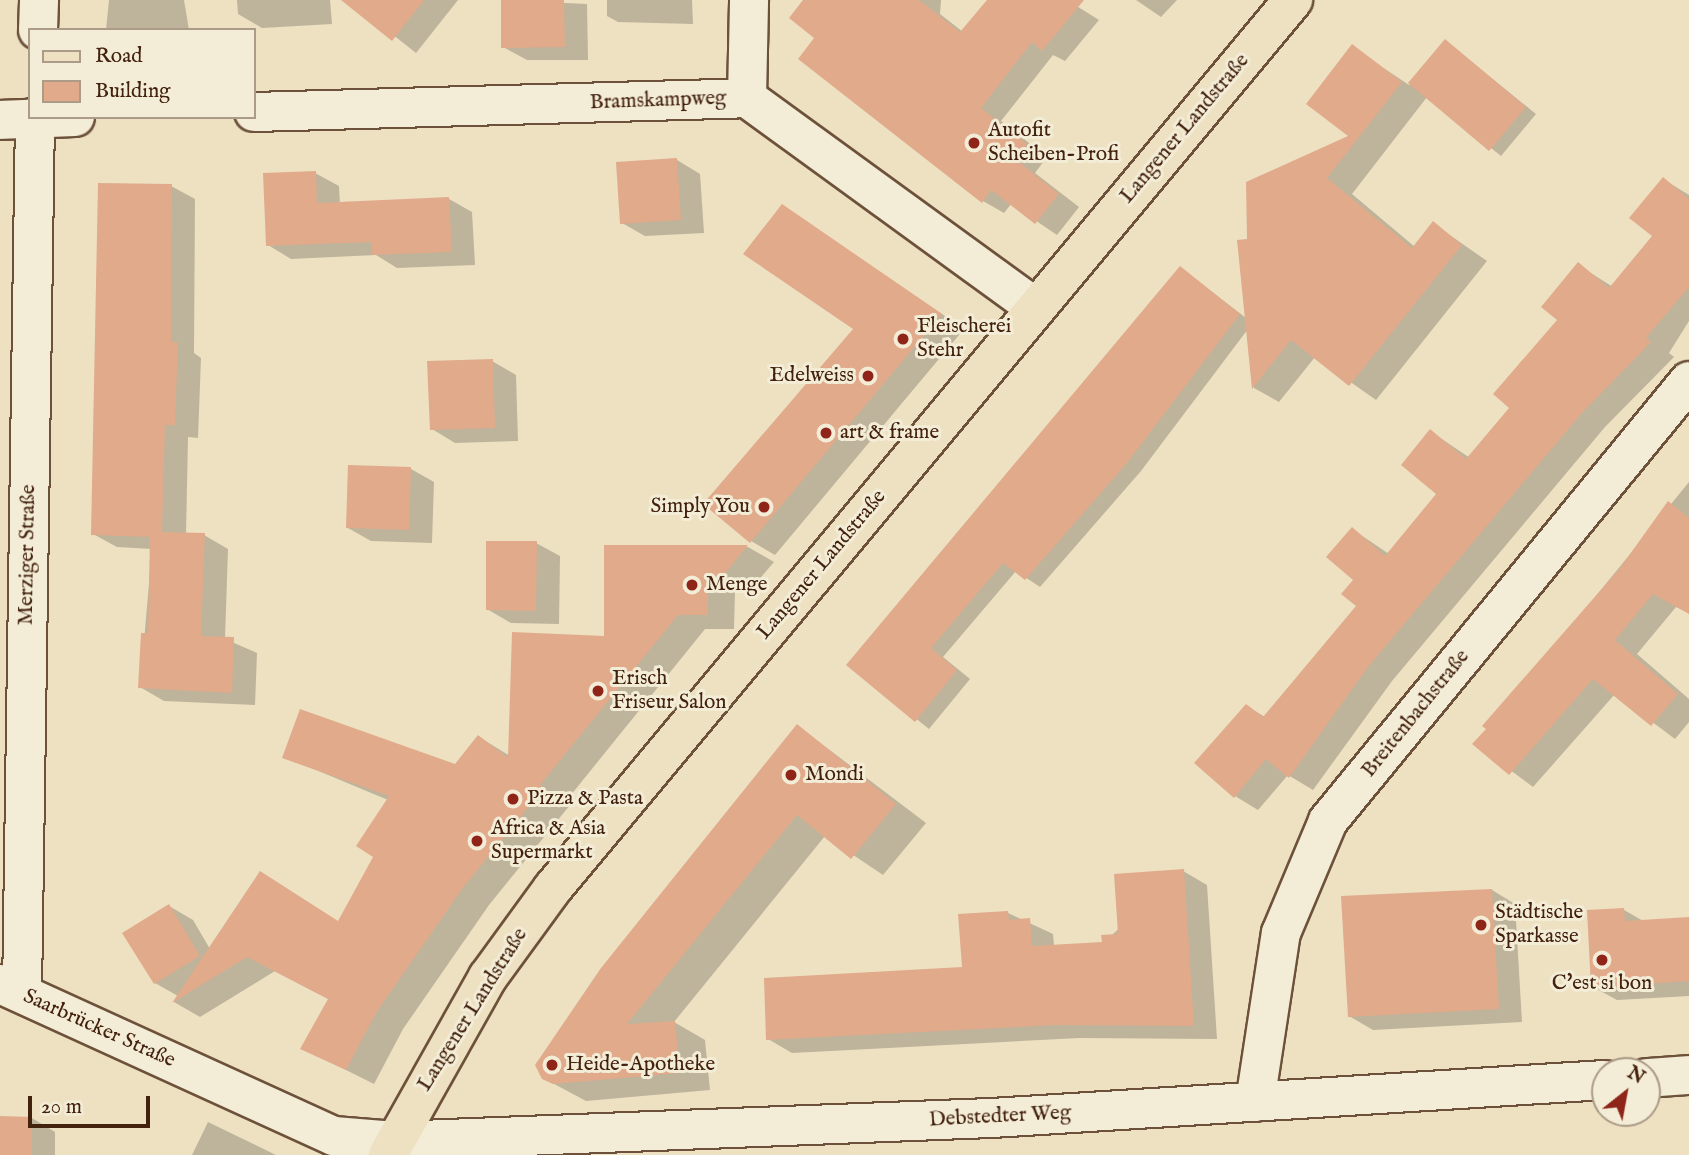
<!DOCTYPE html>
<meta charset="utf-8">
<style>
body{margin:0}
#map{position:relative;width:1689px;height:1155px;overflow:hidden;background:#ede1c2;font-family:"IM FELL English",serif}
div>[style]{position:absolute}
.shadow>*{inset:0;background:#0003}
.building>*{inset:0;background:#e0aa8b}
.roads{filter:drop-shadow(2px 0 #6d513a) drop-shadow(-2px 0 #6d513a) drop-shadow(0 2px #6d513a) drop-shadow(0 -2px #6d513a)}
.street>*{height:38px;margin:-19px;padding:0 19px;transform-origin:19px;border-radius:19px;background:#f3ecd7}
.secondary>*{height:38px;margin:-19px;padding:0 19px;transform-origin:19px;border-radius:19px;background:#f3ecd7}
.primary>*{height:38px;margin:-19px;padding:0 19px;transform-origin:19px;border-radius:19px;background:#ede1c2}
.dots>*{width:19px;height:19px;translate:-50% -50%;box-sizing:border-box;border:4px solid #f3ecd7;border-radius:50%}
span{translate:-50% -50%;white-space:nowrap;text-align:center;line-height:1.15;-webkit-text-stroke:6px #f3ecd7;paint-order:stroke}
.street-label{font-size:21px;color:#42210d}
.poi-label{font-size:21px;color:#42210d}
.left{translate:0 -50%;text-align:left}
.right{translate:-100% -50%;text-align:right}
.legend{position:absolute;left:28px;top:28px;width:228px;height:91px;box-sizing:border-box;background:#f3ecd7;border:2px solid #ac9b86;margin:0;padding:9px 12px;list-style:none;font-size:21px;color:#42210d}
.legend li{display:flex;align-items:center;gap:14px;height:35px}
.legend b{width:35px;border:2px solid #ac9b86}
.north{position:absolute;left:1591px;top:1057px;width:70px;height:70px;box-sizing:border-box;background:#f3ecd7;border:2px solid #ac9b86;border-radius:50%;rotate:31deg;font-size:19px;font-weight:700;line-height:28px;text-align:center;color:#42210d}
.north::after{content:'';display:block;margin:auto;width:24px;height:32px;background:#8f2418;clip-path:polygon(50% 0,100% 100%,50% 72%,0 100%)}
.scale{position:absolute;left:28px;top:1096px;width:122px;height:32px;box-sizing:border-box;border:4px solid #42210d;border-top:0;padding-left:9px;font-size:21px;line-height:24px;white-space:nowrap;color:#42210d;-webkit-text-stroke:5px #f3ecd7;paint-order:stroke}
</style>
<div id="map">
<div class="shadow">
<div style="clip-path:polygon(109px 0,184px 0,189px 30px,106px 30px)"></div>
<div style="clip-path:polygon(237px 0,330px 0,332px 24px,262px 28px,238px 14px)"></div>
<div style="clip-path:polygon(349px 0,458px 0,416px 53px)"></div>
<div style="clip-path:polygon(503px 0,587px 4px,588px 60px,527px 60px,503px 47px)"></div>
<div style="clip-path:polygon(607px 0,692px 0,693px 24px,618px 22px,607px 16px)"></div>
<div style="clip-path:polygon(805px 0,941px 0,940px 14px,963px 32px,989px 0,1067px 0,1099px 20px,1065px 61px,1053px 55px,1001px 121px,1047px 157px,1035px 173px,1079px 207px,1057px 235px,1011px 204px,1004px 213px,983px 201px,817px 37px)"></div>
<div style="clip-path:polygon(1136px 0,1177px 0,1161px 17px)"></div>
<div style="clip-path:polygon(1446px 41px,1536px 114px,1501px 156px,1427px 97px,1352px 194px,1415px 247px,1434px 224px,1487px 261px,1376px 400px,1315px 357px,1279px 402px,1254px 388px,1248px 329px,1141px 471px,1040px 587px,1016px 571px,943px 657px,970px 679px,929px 729px,849px 665px,1181px 268px,1246px 318px,1248px 241px,1351px 137px,1352px 47px,1409px 85px)"></div>
<div style="clip-path:polygon(677px 160px,700px 174px,704px 233px,645px 236px,622px 223px)"></div>
<div style="clip-path:polygon(315px 173px,339px 186px,340px 204px,449px 199px,472px 212px,475px 265px,397px 268px,376px 255px,291px 259px,268px 245px)"></div>
<div style="clip-path:polygon(1663px 179px,1689px 195px,1689px 321px,1669px 353px,1674px 357px,1605px 427px,1392px 681px,1313px 790px,1288px 775px,1258px 810px,1235px 796px,1247px 706px,1265px 717px,1358px 606px,1352px 529px,1389px 554px,1439px 494px,1430px 431px,1470px 458px,1511px 408px,1560px 320px,1578px 265px,1613px 287px,1654px 236px)"></div>
<div style="clip-path:polygon(171px 186px,195px 199px,194px 353px,201px 358px,198px 438px,188px 437px,186px 535px,204px 535px,228px 549px,225px 639px,257px 653px,255px 705px,164px 701px,140px 687px,152px 549px,117px 547px,93px 534px)"></div>
<div style="clip-path:polygon(783px 206px,964px 329px,775px 555px,751px 541px,856px 329px)"></div>
<div style="clip-path:polygon(492px 361px,516px 375px,518px 441px,455px 443px,432px 429px)"></div>
<div style="clip-path:polygon(411px 469px,434px 482px,432px 543px,371px 541px,348px 528px)"></div>
<div style="clip-path:polygon(1689px 482px,1689px 612px,1676px 607px,1637px 654px,1689px 699px,1689px 722px,1675px 739px,1615px 694px,1533px 787px,1475px 744px)"></div>
<div style="clip-path:polygon(536px 543px,560px 556px,559px 624px,511px 623px,487px 609px)"></div>
<div style="clip-path:polygon(605px 547px,748px 547px,774px 562px,750px 590px,735px 590px,734px 629px,705px 629px,566px 801px,570px 805px,489px 905px,403px 1029px,374px 1084px,302px 1048px,330px 1000px,275px 971px,200px 1017px,174px 1002px,178px 996px,155px 983px,169px 906px,193px 920px,210px 949px,340px 923px,375px 857px,388px 800px,285px 757px,455px 766px,479px 737px,510px 756px,606px 637px)"></div>
<div style="clip-path:polygon(798px 726px,926px 823px,883px 875px,825px 836px,674px 1022px,705px 1040px,710px 1090px,586px 1101px,543px 1078px)"></div>
<div style="clip-path:polygon(1183px 871px,1207px 885px,1217px 1039px,1079px 1038px,792px 1053px,768px 1039px,964px 969px,1008px 913px,1053px 934px,1054px 946px,1103px 943px)"></div>
<div style="clip-path:polygon(1492px 890px,1515px 904px,1522px 1022px,1373px 1030px,1349px 1016px)"></div>
<div style="clip-path:polygon(1624px 910px,1645px 922px,1689px 919px,1689px 996px,1617px 1000px,1593px 987px)"></div>
<div style="clip-path:polygon(0 1118px,32px 1118px,55px 1132px,55px 1155px,0 1155px)"></div>
<div style="clip-path:polygon(208px 1122px,276px 1155px,192px 1155px)"></div>
</div>
<div class="building">
<div style="clip-path:polygon(341px 0,424px 0,392px 41px)"></div>
<div style="clip-path:polygon(501px 0,564px 0,565px 47px,501px 48px)"></div>
<div style="clip-path:polygon(803px 0,919px 0,960px 32px,987px 0,1084px 0,1042px 51px,1032px 42px,981px 108px,1027px 144px,1015px 159px,1059px 194px,1035px 224px,991px 190px,982px 203px,798px 59px,814px 38px,789px 18px)"></div>
<div style="clip-path:polygon(1445px 39px,1526px 107px,1489px 151px,1408px 83px)"></div>
<div style="clip-path:polygon(1352px 44px,1402px 82px,1327px 178px,1412px 248px,1433px 221px,1462px 245px,1349px 386px,1291px 340px,1252px 389px,1237px 240px,1247px 239px,1246px 182px,1348px 136px,1306px 104px)"></div>
<div style="clip-path:polygon(677px 158px,681px 220px,620px 224px,616px 162px)"></div>
<div style="clip-path:polygon(316px 171px,317px 203px,449px 197px,452px 252px,372px 255px,371px 242px,266px 246px,263px 173px)"></div>
<div style="clip-path:polygon(1663px 177px,1689px 199px,1689px 287px,1646px 338px,1651px 342px,1581px 414px,1368px 667px,1289px 778px,1266px 759px,1234px 798px,1194px 763px,1246px 704px,1263px 717px,1356px 606px,1341px 594px,1353px 580px,1326px 557px,1352px 527px,1385px 556px,1436px 494px,1401px 465px,1430px 429px,1466px 459px,1509px 408px,1493px 394px,1557px 320px,1541px 307px,1578px 262px,1609px 288px,1652px 236px,1629px 218px)"></div>
<div style="clip-path:polygon(98px 183px,172px 184px,171px 342px,178px 342px,175px 425px,165px 425px,162px 532px,205px 533px,201px 636px,234px 637px,232px 693px,138px 688px,141px 633px,148px 633px,150px 537px,91px 535px)"></div>
<div style="clip-path:polygon(782px 204px,942px 314px,750px 543px,703px 504px,853px 329px,743px 254px)"></div>
<div style="clip-path:polygon(1180px 266px,1240px 314px,1127px 463px,1025px 580px,1003px 563px,931px 648px,957px 670px,915px 722px,846px 665px)"></div>
<div style="clip-path:polygon(493px 359px,495px 428px,430px 430px,427px 361px)"></div>
<div style="clip-path:polygon(348px 465px,411px 467px,409px 530px,346px 528px)"></div>
<div style="clip-path:polygon(1668px 501px,1689px 518px,1689px 614px,1653px 594px,1615px 640px,1678px 694px,1651px 726px,1593px 679px,1509px 775px,1472px 744px,1486px 729px,1482px 726px,1620px 568px)"></div>
<div style="clip-path:polygon(486px 541px,537px 541px,536px 611px,486px 610px)"></div>
<div style="clip-path:polygon(604px 545px,748px 545px,723px 576px,708px 576px,708px 615px,678px 615px,540px 785px,544px 788px,462px 889px,376px 1013px,346px 1070px,300px 1049px,328px 999px,247px 957px,172px 1003px,260px 871px,338px 921px,373px 857px,356px 846px,389px 796px,282px 758px,300px 709px,455px 764px,478px 735px,508px 758px,512px 632px,604px 636px)"></div>
<div style="clip-path:polygon(797px 724px,896px 804px,851px 859px,797px 815px,627px 1024px,675px 1021px,680px 1073px,553px 1084px,542px 1079px,535px 1065px,601px 968px)"></div>
<div style="clip-path:polygon(1184px 869px,1194px 1026px,1055px 1025px,766px 1040px,764px 978px,962px 967px,958px 914px,1008px 911px,1009px 920px,1030px 918px,1032px 946px,1102px 942px,1101px 935px,1118px 934px,1114px 874px)"></div>
<div style="clip-path:polygon(1492px 889px,1499px 1009px,1348px 1017px,1341px 896px)"></div>
<div style="clip-path:polygon(169px 904px,200px 956px,154px 984px,122px 933px)"></div>
<div style="clip-path:polygon(1624px 908px,1625px 921px,1689px 917px,1689px 981px,1591px 988px,1587px 910px)"></div>
<div style="clip-path:polygon(0 1116px,32px 1117px,32px 1155px,0 1155px)"></div>
</div>
<div class="roads">
<div class="street">
<div style="left:38px;top:30px;width:30px;rotate:-88deg"></div>
<div style="left:747px;top:98px;width:98px;rotate:-88.8deg"></div>
<div style="left:254px;top:112px;width:493px;rotate:-1.6deg"></div>
<div style="left:747px;top:98px;width:357px;rotate:36deg"></div>
<div style="left:0;top:120px;width:75px;rotate:-2.3deg"></div>
<div style="left:0;top:984px;width:367px;rotate:24.5deg"></div>
<div style="left:334px;top:1136px;width:61px;rotate:4.7deg"></div>
<div style="left:22px;top:993px;width:876px;rotate:-89.15deg"></div>
<div style="left:1255px;top:1102px;width:171px;rotate:-81.3deg"></div>
<div style="left:1281px;top:933px;width:121px;rotate:-67.2deg"></div>
<div style="left:1328px;top:821px;width:569px;rotate:-50.63deg"></div>
</div>
<div class="secondary">
<div style="left:1647px;top:1078px;width:42px;rotate:-4.1deg"></div>
<div style="left:395px;top:1141px;width:597px;rotate:-2.21deg"></div>
<div style="left:992px;top:1118px;width:614px;rotate:-3.55deg"></div>
</div>
<div class="primary">
<div style="left:388px;top:1155px;width:204px;rotate:-60.7deg"></div>
<div style="left:488px;top:977px;width:110px;rotate:-53.9deg"></div>
<div style="left:553px;top:888px;width:1156px;rotate:-50.19deg"></div>
</div>
</div>
<div class="dots">
<div style="left:974px;top:143px;background:#8f2418"></div>
<div style="left:903px;top:339px;background:#8f2418"></div>
<div style="left:868px;top:376px;background:#8f2418"></div>
<div style="left:826px;top:433px;background:#8f2418"></div>
<div style="left:764px;top:507px;background:#8f2418"></div>
<div style="left:692px;top:585px;background:#8f2418"></div>
<div style="left:598px;top:691px;background:#8f2418"></div>
<div style="left:791px;top:775px;background:#8f2418"></div>
<div style="left:513px;top:799px;background:#8f2418"></div>
<div style="left:477px;top:841px;background:#8f2418"></div>
<div style="left:1481px;top:925px;background:#8f2418"></div>
<div style="left:1602px;top:960px;background:#8f2418"></div>
<div style="left:552px;top:1065px;background:#8f2418"></div>
</div>
<div class="street-label">
<span style="left:658px;top:101px;rotate:-2deg">Bramskampweg</span>
<span style="left:1185px;top:129px;rotate:-50deg">Langener Landstraße</span>
<span style="left:28px;top:555px;rotate:-89deg">Merziger Straße</span>
<span style="left:822px;top:565px;rotate:-50deg">Langener Landstraße</span>
<span style="left:1416px;top:714px;rotate:-51deg">Breitenbachstraße</span>
<span style="left:473px;top:1010px;rotate:-58deg">Langener Landstraße</span>
<span style="left:99px;top:1029px;rotate:24deg">Saarbrücker Straße</span>
<span style="left:1000px;top:1117px;rotate:-3deg">Debstedter Weg</span>
</div>
<div class="poi-label">
<span class="left" style="left:988px;top:143px">Autofit<br>Scheiben-Profi</span>
<span class="left" style="left:917px;top:339px">Fleischerei<br>Stehr</span>
<span class="right" style="left:854px;top:376px">Edelweiss</span>
<span class="left" style="left:840px;top:433px">art &amp; frame</span>
<span class="right" style="left:750px;top:507px">Simply You</span>
<span class="left" style="left:706px;top:585px">Menge</span>
<span class="left" style="left:612px;top:691px">Erisch<br>Friseur Salon</span>
<span class="left" style="left:805px;top:775px">Mondi</span>
<span class="left" style="left:527px;top:799px">Pizza &amp; Pasta</span>
<span class="left" style="left:491px;top:841px">Africa &amp; Asia<br>Supermarkt</span>
<span class="left" style="left:1495px;top:925px">Städtische<br>Sparkasse</span>
<span style="left:1602px;top:984px">C'est si bon</span>
<span class="left" style="left:566px;top:1065px">Heide-Apotheke</span>
</div>
<ul class="legend">
<li><b style="height:9px;background:#ede1c2"></b>Road</li>
<li><b style="height:19px;background:#e0aa8b"></b>Building</li>
</ul>
<div class="north">N</div>
<div class="scale">20 m</div>
</div>
